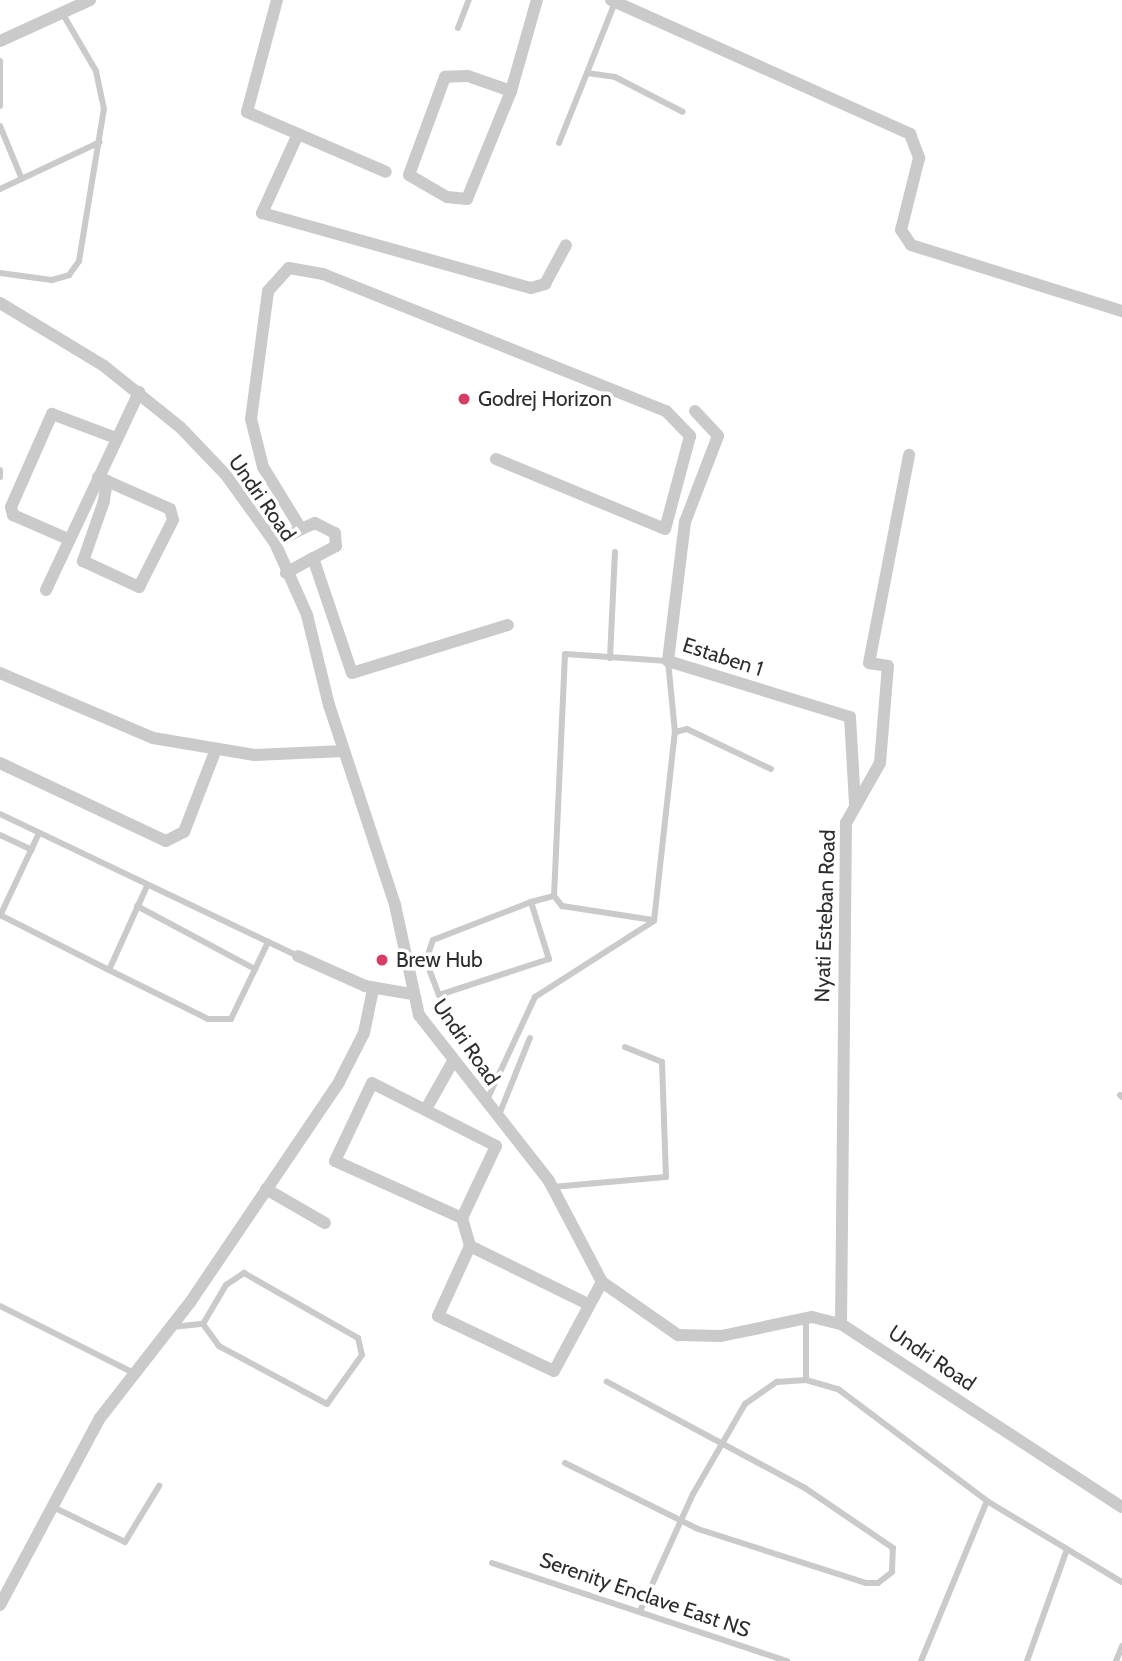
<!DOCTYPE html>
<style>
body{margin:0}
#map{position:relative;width:1122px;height:1661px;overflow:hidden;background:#fff;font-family:Cabin,sans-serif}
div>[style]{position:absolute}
.service>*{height:6px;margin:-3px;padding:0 3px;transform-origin:3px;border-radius:3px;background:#cacaca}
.minor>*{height:12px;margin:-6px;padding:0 6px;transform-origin:6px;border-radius:6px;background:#cacaca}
.dots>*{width:19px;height:19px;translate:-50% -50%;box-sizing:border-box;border:4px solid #fff;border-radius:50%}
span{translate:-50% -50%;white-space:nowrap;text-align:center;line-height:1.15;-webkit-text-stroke:7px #fff;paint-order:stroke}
.poi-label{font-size:21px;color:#2d2d2d}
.left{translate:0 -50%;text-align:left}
.street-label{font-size:21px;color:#2d2d2d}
</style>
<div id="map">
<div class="service">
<div style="left:458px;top:28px;width:30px;rotate:-69deg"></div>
<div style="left:0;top:61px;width:45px;rotate:90deg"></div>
<div style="left:587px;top:73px;width:28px;rotate:8deg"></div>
<div style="left:615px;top:77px;width:76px;rotate:27.2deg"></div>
<div style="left:0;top:126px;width:55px;rotate:67.6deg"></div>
<div style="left:559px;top:143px;width:152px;rotate:-68.3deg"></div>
<div style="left:0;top:189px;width:110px;rotate:-25.2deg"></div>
<div style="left:0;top:273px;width:52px;rotate:7.7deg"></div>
<div style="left:52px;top:280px;width:18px;rotate:-16deg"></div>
<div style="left:69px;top:275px;width:17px;rotate:-54deg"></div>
<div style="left:79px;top:261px;width:154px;rotate:-80.7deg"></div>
<div style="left:104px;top:109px;width:39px;rotate:-102deg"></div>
<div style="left:96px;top:71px;width:64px;rotate:-120.2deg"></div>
<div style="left:0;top:470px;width:7px;rotate:90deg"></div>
<div style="left:610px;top:658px;width:106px;rotate:-87.3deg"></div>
<div style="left:0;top:814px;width:330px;rotate:25.5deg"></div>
<div style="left:0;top:835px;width:35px;rotate:25deg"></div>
<div style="left:147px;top:886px;width:92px;rotate:114.3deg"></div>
<div style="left:109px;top:970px;width:110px;rotate:26.3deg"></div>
<div style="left:208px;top:1019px;width:23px"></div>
<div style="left:231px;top:1019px;width:85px;rotate:-64.3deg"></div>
<div style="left:554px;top:896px;width:13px;rotate:51deg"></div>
<div style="left:562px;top:906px;width:92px;rotate:8.7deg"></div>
<div style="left:531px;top:902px;width:60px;rotate:72.5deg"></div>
<div style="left:549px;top:959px;width:116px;rotate:161.9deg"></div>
<div style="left:439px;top:995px;width:36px;rotate:-111deg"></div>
<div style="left:426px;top:961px;width:22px;rotate:-72deg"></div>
<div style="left:433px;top:940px;width:105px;rotate:-21.2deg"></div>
<div style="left:531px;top:902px;width:24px;rotate:-15deg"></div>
<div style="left:554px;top:896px;width:242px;rotate:-87.4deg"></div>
<div style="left:565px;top:654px;width:103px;rotate:3.9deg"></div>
<div style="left:668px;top:661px;width:71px;rotate:84.4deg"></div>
<div style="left:137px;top:906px;width:134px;rotate:28.1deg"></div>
<div style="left:0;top:915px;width:122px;rotate:26.8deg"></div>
<div style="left:0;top:916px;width:92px;rotate:-64.8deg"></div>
<div style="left:1120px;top:1095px;width:3px;rotate:45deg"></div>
<div style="left:486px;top:1102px;width:116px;rotate:-65deg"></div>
<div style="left:535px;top:997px;width:141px;rotate:-32.6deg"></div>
<div style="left:654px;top:921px;width:190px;rotate:-83.7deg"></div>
<div style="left:675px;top:732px;width:12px;rotate:-14deg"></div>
<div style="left:687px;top:729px;width:93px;rotate:25.5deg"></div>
<div style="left:499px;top:1115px;width:83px;rotate:-68.1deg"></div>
<div style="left:552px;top:1187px;width:114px;rotate:-5deg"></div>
<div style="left:666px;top:1177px;width:115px;rotate:-92deg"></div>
<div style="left:662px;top:1062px;width:40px;rotate:-158deg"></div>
<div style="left:0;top:1306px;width:148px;rotate:26.6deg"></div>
<div style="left:806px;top:1319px;width:61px;rotate:90deg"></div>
<div style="left:172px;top:1327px;width:31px;rotate:-6deg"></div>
<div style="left:203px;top:1324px;width:45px;rotate:-59.5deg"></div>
<div style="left:226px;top:1285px;width:22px;rotate:-34deg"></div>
<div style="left:244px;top:1273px;width:131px;rotate:29.7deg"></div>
<div style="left:358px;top:1338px;width:17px;rotate:77deg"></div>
<div style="left:362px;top:1355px;width:60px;rotate:125.5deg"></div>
<div style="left:327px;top:1404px;width:123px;rotate:-151.8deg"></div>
<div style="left:219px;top:1346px;width:27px;rotate:-126deg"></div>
<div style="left:565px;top:1463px;width:148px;rotate:26.4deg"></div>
<div style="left:698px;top:1529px;width:176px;rotate:17.8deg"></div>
<div style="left:866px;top:1583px;width:12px"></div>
<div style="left:878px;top:1583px;width:18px;rotate:-38deg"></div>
<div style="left:892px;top:1572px;width:24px;rotate:-88deg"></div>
<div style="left:893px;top:1548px;width:107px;rotate:-145.7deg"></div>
<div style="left:805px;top:1488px;width:225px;rotate:-151.8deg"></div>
<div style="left:53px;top:1507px;width:80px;rotate:25.9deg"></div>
<div style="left:125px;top:1542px;width:66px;rotate:-58.7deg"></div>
<div style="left:492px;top:1563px;width:311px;rotate:18.4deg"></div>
<div style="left:641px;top:1609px;width:126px;rotate:-65.7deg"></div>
<div style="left:693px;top:1494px;width:104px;rotate:-60deg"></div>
<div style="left:745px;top:1404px;width:39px;rotate:-35deg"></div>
<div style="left:777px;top:1382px;width:29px;rotate:-4deg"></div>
<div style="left:806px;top:1380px;width:33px;rotate:16deg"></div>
<div style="left:838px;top:1389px;width:186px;rotate:36.9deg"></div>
<div style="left:987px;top:1501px;width:157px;rotate:31deg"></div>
<div style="left:921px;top:1661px;width:173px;rotate:-67.6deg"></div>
<div style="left:1027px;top:1661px;width:119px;rotate:-70.3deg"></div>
<div style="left:1116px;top:1661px;width:16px;rotate:-68deg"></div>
</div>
<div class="minor">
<div style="left:277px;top:0;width:116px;rotate:105deg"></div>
<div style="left:247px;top:112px;width:151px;rotate:23.3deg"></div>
<div style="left:611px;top:0;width:328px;rotate:24.1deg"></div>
<div style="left:910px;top:134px;width:26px;rotate:69deg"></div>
<div style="left:919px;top:158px;width:74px;rotate:104deg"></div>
<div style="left:901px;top:230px;width:18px;rotate:56deg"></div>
<div style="left:911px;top:245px;width:221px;rotate:17.4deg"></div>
<div style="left:0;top:41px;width:99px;rotate:-24.5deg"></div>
<div style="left:511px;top:91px;width:46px;rotate:-160.8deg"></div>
<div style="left:468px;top:76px;width:23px;rotate:178deg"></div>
<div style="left:445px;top:77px;width:104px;rotate:110.2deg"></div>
<div style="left:409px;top:175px;width:44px;rotate:30.1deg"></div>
<div style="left:447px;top:197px;width:20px;rotate:6deg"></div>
<div style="left:467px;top:199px;width:117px;rotate:-67.8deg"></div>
<div style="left:511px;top:91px;width:95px;rotate:-74.1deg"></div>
<div style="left:298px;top:134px;width:87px;rotate:114.5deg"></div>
<div style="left:262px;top:213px;width:279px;rotate:15.6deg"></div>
<div style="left:531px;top:288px;width:15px;rotate:-16deg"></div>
<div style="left:545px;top:284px;width:44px;rotate:-61.7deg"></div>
<div style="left:0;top:303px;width:122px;rotate:31.2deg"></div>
<div style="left:104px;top:366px;width:97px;rotate:38.8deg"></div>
<div style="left:180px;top:427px;width:66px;rotate:46.2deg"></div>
<div style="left:226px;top:475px;width:84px;rotate:54.2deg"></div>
<div style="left:275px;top:543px;width:79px;rotate:66deg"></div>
<div style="left:307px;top:615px;width:93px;rotate:76.3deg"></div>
<div style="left:329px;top:705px;width:211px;rotate:71.7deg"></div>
<div style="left:395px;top:905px;width:113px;rotate:77.7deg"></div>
<div style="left:419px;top:1015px;width:211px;rotate:51.9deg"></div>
<div style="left:549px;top:1181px;width:114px;rotate:62.3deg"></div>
<div style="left:602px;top:1282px;width:93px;rotate:34.9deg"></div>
<div style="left:678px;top:1335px;width:43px;rotate:1.3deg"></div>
<div style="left:721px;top:1336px;width:93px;rotate:-11.8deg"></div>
<div style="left:812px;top:1317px;width:30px;rotate:14deg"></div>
<div style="left:841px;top:1324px;width:335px;rotate:33.1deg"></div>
<div style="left:695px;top:411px;width:34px;rotate:47deg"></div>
<div style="left:718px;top:436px;width:92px;rotate:111deg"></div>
<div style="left:685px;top:522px;width:140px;rotate:97deg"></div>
<div style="left:668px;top:661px;width:190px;rotate:17.1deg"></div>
<div style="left:850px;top:717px;width:88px;rotate:86.7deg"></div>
<div style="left:98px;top:477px;width:10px;rotate:24deg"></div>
<div style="left:107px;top:481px;width:20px;rotate:99deg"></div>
<div style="left:104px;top:501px;width:64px;rotate:109.3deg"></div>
<div style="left:83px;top:561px;width:62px;rotate:24.9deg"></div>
<div style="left:139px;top:587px;width:75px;rotate:-63.1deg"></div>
<div style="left:173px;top:520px;width:11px;rotate:-105deg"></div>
<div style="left:170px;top:509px;width:69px;rotate:-156deg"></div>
<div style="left:301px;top:529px;width:15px;rotate:-23deg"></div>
<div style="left:315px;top:523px;width:22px;rotate:27deg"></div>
<div style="left:335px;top:533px;width:13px;rotate:86deg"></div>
<div style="left:336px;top:546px;width:26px;rotate:152deg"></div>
<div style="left:313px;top:558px;width:121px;rotate:71.3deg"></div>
<div style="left:352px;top:673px;width:163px;rotate:-17.1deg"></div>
<div style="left:68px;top:539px;width:60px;rotate:-156.4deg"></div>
<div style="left:13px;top:515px;width:8px;rotate:-104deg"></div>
<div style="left:11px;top:507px;width:102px;rotate:-66.2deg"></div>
<div style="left:52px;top:414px;width:68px;rotate:20.6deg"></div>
<div style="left:275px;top:543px;width:30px;rotate:-28deg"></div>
<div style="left:301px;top:529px;width:73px;rotate:-121.5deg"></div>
<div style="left:263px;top:467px;width:49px;rotate:-104deg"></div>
<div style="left:251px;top:419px;width:129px;rotate:-82.4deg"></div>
<div style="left:268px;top:291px;width:31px;rotate:-48deg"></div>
<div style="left:289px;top:268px;width:35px;rotate:10deg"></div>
<div style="left:323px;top:274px;width:369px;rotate:21.8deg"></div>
<div style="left:666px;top:411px;width:35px;rotate:46deg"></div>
<div style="left:690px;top:436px;width:96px;rotate:105deg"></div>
<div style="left:665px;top:529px;width:183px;rotate:-157.5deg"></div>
<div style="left:286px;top:573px;width:31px;rotate:-29deg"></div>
<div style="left:46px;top:590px;width:219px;rotate:-64.8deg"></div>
<div style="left:0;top:673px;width:166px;rotate:23deg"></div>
<div style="left:153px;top:738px;width:103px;rotate:9.5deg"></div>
<div style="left:255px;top:755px;width:89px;rotate:-2.6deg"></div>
<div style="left:0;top:763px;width:183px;rotate:25.2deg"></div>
<div style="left:166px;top:841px;width:20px;rotate:-27deg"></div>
<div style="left:184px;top:832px;width:89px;rotate:-68.9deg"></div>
<div style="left:298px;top:956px;width:73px;rotate:24.1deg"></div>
<div style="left:365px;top:986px;width:48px;rotate:9.7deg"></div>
<div style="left:426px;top:1109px;width:55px;rotate:-60.6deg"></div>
<div style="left:266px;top:1189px;width:68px;rotate:30deg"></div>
<div style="left:462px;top:1218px;width:139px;rotate:-155.8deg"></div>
<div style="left:335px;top:1161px;width:86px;rotate:-64.6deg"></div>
<div style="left:372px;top:1083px;width:139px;rotate:26.9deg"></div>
<div style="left:496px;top:1146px;width:80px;rotate:115.3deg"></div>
<div style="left:462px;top:1218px;width:29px;rotate:74deg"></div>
<div style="left:470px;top:1246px;width:77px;rotate:114.6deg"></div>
<div style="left:438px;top:1316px;width:128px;rotate:25.4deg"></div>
<div style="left:554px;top:1371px;width:101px;rotate:-61.7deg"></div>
<div style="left:470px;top:1246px;width:131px;rotate:26.2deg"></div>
<div style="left:841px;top:1324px;width:501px;rotate:-89.43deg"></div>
<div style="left:846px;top:823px;width:69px;rotate:-60.5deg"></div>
<div style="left:880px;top:763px;width:97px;rotate:-85.3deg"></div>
<div style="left:888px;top:666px;width:19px;rotate:-171deg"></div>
<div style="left:869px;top:663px;width:212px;rotate:-79.1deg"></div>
<div style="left:0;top:1605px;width:212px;rotate:-61.9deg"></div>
<div style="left:100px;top:1418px;width:148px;rotate:-52.1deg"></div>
<div style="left:191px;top:1301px;width:264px;rotate:-55.9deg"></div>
<div style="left:339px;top:1082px;width:55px;rotate:-63deg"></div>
<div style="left:364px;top:1033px;width:45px;rotate:-78.4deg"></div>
</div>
<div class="dots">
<div style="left:464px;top:399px;background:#d63d64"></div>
<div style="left:382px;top:960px;background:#d63d64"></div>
</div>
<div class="poi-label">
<span class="left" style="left:478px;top:399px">Godrej Horizon</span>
<span class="left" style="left:396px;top:960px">Brew Hub</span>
</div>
<div class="street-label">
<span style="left:262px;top:498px;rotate:55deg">Undri Road</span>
<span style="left:723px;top:657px;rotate:18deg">Estaben 1</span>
<span style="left:825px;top:916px;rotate:-88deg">Nyati Esteban Road</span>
<span style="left:466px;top:1042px;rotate:55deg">Undri Road</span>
<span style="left:932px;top:1358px;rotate:34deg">Undri Road</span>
<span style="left:645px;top:1595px;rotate:19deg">Serenity Enclave East NS</span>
</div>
</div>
